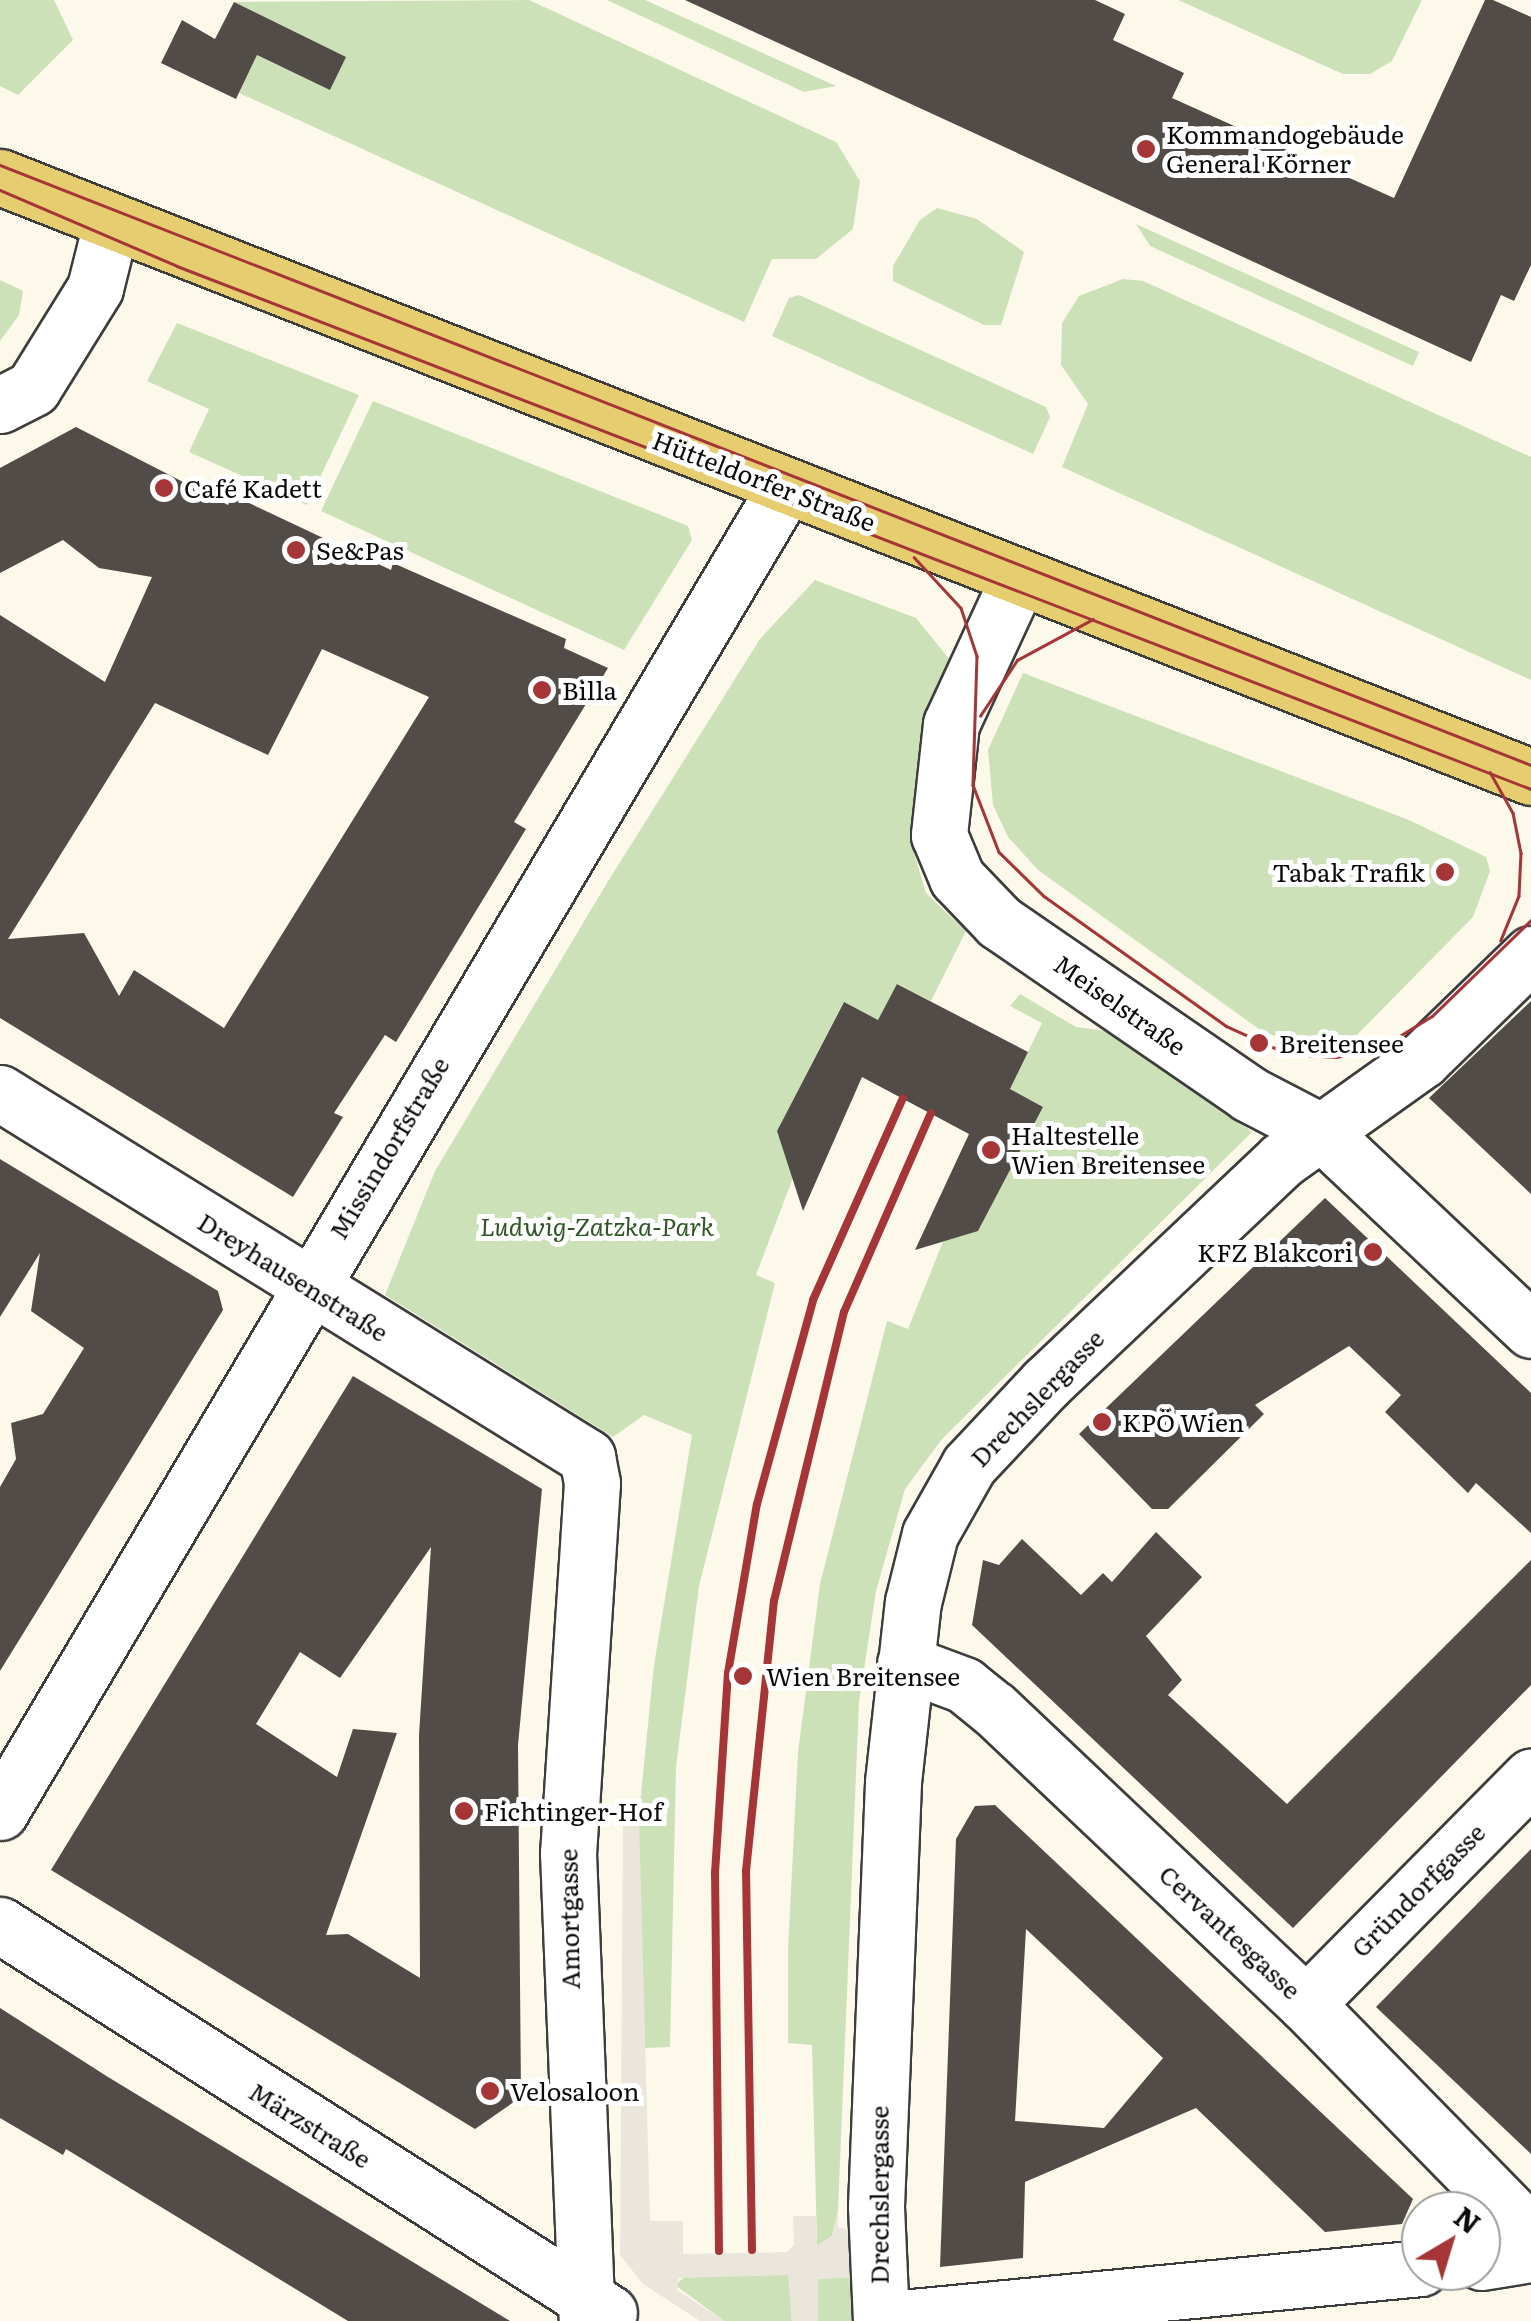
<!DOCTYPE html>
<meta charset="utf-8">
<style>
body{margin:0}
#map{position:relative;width:1531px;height:2321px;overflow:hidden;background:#fcf9ea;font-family:Literata,serif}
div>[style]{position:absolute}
.green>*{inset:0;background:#cce1b8}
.plaza>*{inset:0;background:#eae6db}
.building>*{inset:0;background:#514c48}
.roads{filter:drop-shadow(2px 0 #3d3d3d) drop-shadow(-2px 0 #3d3d3d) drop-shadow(0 2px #3d3d3d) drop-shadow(0 -2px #3d3d3d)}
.minor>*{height:55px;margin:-27.5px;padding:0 27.5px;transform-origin:27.5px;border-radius:27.5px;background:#fff}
.major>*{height:55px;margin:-27.5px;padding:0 27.5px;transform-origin:27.5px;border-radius:27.5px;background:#e6cd70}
.tram>*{height:2.5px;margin:-1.25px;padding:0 1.25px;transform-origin:1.25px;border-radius:1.25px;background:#a63537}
.rail>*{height:8px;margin:-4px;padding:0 4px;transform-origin:4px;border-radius:4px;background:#a63537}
.dots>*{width:28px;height:28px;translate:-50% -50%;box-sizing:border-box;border:5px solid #fff;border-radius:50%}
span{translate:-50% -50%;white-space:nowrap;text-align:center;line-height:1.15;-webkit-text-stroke:10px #fff;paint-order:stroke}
.poi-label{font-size:25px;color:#0a0a0a}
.left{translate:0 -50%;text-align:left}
.right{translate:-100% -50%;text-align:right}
.street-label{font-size:25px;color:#0a0a0a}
.park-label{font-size:25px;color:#2d5824;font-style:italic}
.north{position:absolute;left:1401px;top:2191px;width:100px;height:100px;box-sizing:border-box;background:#fff;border:2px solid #9d9d9d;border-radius:50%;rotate:38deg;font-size:28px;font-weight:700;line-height:40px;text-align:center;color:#0a0a0a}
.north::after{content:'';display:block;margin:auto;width:35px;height:45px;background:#a63537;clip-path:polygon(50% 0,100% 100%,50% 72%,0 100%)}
</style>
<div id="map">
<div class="green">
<div style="clip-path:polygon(0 0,54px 0,73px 40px,18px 95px,0 86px)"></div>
<div style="clip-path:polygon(529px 0,836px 142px,860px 181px,853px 229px,816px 259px,772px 259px,744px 322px,239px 93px,257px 55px,281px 67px,297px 33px,234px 2px)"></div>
<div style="clip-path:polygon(607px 0,645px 0,836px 86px,804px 92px)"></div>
<div style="clip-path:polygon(1178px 0,1422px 0,1392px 61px,1370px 74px,1343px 74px)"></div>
<div style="clip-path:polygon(937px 208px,977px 219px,1024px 252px,1001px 325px,984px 325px,893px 281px,893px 266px,920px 220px)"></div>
<div style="clip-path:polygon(1136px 224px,1419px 352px,1413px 366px,1150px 246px)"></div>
<div style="clip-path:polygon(1123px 279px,1143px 281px,1531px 457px,1531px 680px,1062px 467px,1088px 404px,1061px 365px,1062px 323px,1079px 296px)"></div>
<div style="clip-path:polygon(0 280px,23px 291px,19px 315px,0 341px)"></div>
<div style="clip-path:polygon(799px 295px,1046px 407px,1050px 417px,1033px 454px,772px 336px,789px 298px)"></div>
<div style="clip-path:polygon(177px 323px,359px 395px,307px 505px,189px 452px,209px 409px,147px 381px)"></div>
<div style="clip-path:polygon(373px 401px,688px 526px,692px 540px,624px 650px,321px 511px)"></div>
<div style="clip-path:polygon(815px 580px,916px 618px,950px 660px,953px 680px,910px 839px,926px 893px,966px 931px,931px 1001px,898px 984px,878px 1020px,843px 1003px,777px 1131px,799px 1162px,756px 1275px,775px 1283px,699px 1586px,676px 1767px,670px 2047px,644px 2048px,637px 1834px,654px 1665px,692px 1435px,644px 1415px,613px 1437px,385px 1295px,435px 1171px,607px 883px,760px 639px)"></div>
<div style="clip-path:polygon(1023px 673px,1409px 820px,1486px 857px,1490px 871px,1473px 917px,1349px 1043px,1301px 1044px,1263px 1032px,1038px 870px,1008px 837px,993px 805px,988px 750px)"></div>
<div style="clip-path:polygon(1020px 994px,1076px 1027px,1121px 1033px,1252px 1132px,942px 1439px,905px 1489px,876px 1591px,859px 1702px,838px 2210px,832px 2236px,817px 2246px,812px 2045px,788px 2043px,788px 1950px,798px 1752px,820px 1584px,887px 1321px,908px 1329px,947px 1232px,978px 1231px,1043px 1107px,1010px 1089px,1042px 1023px,1010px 1006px)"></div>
<div style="clip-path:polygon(789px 2275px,792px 2321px,724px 2321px,675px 2285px,686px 2276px)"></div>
<div style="clip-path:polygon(854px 2277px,858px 2321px,818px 2321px,817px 2279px)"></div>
</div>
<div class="plaza">
<div style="clip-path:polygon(623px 1814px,639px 1816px,650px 2221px,683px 2221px,683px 2254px,787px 2252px,794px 2245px,793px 2216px,816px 2216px,817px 2245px,832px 2236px,838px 2210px,838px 2227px,851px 2231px,854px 2277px,818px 2279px,818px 2321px,792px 2321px,788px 2275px,679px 2278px,677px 2290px,724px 2321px,700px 2321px,643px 2284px,620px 2255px)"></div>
</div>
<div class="building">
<div style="clip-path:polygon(685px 0,1095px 0,1125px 14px,1113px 40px,1184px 73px,1172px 98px,1394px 198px,1485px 0,1493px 0,1531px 17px,1531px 265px,1514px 301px,1501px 295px,1471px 362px)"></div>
<div style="clip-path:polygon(234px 2px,346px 57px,330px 90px,257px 55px,236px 99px,161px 63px,182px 20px,215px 39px)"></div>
<div style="clip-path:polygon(evenodd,76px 427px,228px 505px,232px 495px,391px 570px,393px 563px,566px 639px,564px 648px,608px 668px,514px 822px,526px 829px,396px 1042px,385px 1035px,334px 1113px,343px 1117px,293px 1197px,0 1018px,0 615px,105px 682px,152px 577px,99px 568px,63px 540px,0 573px,0 468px,76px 427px,322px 649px,429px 697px,224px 1028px,134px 970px,119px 996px,84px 933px,8px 939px,155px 703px,268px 755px,322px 649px)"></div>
<div style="clip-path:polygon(897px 984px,1028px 1052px,1010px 1089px,1043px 1107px,978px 1231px,915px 1250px,969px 1134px,862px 1077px,803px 1211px,777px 1131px,844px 1002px,878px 1020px)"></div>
<div style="clip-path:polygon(1531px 1001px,1531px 1194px,1429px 1098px)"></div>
<div style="clip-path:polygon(0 1159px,218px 1291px,223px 1310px,0 1671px,0 1487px,16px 1459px,11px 1423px,43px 1414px,84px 1348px,31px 1311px,40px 1253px,0 1317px)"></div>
<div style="clip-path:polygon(1325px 1198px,1531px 1393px,1531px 1533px,1476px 1483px,1468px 1493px,1385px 1412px,1401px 1395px,1349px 1346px,1255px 1405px,1264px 1414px,1168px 1509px,1152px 1509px,1079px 1434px)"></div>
<div style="clip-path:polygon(evenodd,353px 1376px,542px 1489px,518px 1745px,521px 2097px,475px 2129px,51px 1870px,353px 1376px,431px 1547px,419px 1735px,420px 1978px,348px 1934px,326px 1935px,397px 1733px,353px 1729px,337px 1777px,256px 1724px,300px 1652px,340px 1678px,431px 1547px)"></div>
<div style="clip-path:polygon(1156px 1532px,1202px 1577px,1146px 1636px,1182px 1680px,1168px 1695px,1287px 1804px,1531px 1560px,1531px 1685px,1293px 1928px,972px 1625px,983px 1560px,999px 1565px,1022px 1539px,1081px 1595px,1103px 1573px,1112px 1582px)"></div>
<div style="clip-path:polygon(evenodd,995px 1805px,1413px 2199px,1402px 2224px,1325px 2232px,1196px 2108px,1025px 2182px,1023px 2258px,940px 2267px,956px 1839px,975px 1806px,995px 1805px,1026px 1929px,1163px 2058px,1104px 2128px,1015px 2121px,1026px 1929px)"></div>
<div style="clip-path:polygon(1531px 1849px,1531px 2154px,1376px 2007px)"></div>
<div style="clip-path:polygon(0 2008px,108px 2077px,510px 2321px,348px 2321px,66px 2149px,63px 2155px,0 2118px)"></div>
</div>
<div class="roads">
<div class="minor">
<div style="left:0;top:405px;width:37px;rotate:-27deg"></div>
<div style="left:33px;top:388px;width:118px;rotate:-58.2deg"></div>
<div style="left:95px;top:288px;width:66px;rotate:-76deg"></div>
<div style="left:1019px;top:577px;width:162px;rotate:114.8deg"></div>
<div style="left:951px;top:724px;width:112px;rotate:96.2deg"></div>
<div style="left:939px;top:835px;width:47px;rotate:67.3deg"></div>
<div style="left:957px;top:878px;width:61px;rotate:46.3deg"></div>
<div style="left:999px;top:922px;width:303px;rotate:34.5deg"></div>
<div style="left:1249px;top:1094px;width:80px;rotate:27.5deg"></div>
<div style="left:1320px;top:1131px;width:290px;rotate:43.3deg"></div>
<div style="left:0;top:1093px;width:691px;rotate:31.8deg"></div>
<div style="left:587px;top:1457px;width:26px;rotate:79deg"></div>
<div style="left:592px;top:1483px;width:371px;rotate:93.7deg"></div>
<div style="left:568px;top:1853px;width:468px;rotate:87.7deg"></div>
<div style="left:905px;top:1663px;width:63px;rotate:20.4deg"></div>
<div style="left:964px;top:1685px;width:38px;rotate:39deg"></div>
<div style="left:994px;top:1709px;width:429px;rotate:43.4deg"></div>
<div style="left:1306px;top:2004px;width:322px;rotate:45.6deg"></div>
<div style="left:0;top:1812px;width:1539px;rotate:-59.34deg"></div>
<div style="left:0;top:1925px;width:722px;rotate:32.5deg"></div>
<div style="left:1306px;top:2004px;width:320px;rotate:-45.3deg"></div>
<div style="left:1481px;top:2262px;width:51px;rotate:-9.1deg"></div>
<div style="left:881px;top:2320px;width:542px;rotate:-5.5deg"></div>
<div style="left:881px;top:2321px;width:115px;rotate:-92.5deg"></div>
<div style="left:876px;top:2206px;width:424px;rotate:-87.7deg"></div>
<div style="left:893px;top:1782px;width:181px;rotate:-83.7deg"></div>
<div style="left:913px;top:1602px;width:70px;rotate:-76deg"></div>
<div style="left:930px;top:1534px;width:79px;rotate:-60.5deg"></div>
<div style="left:969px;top:1465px;width:112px;rotate:-46.8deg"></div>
<div style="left:1046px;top:1383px;width:325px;rotate:-43.4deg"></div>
<div style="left:1282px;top:1160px;width:172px;rotate:-35.5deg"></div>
<div style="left:1422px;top:1060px;width:152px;rotate:-44.2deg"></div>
</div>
<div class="major">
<div style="left:0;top:177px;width:1644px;rotate:21.4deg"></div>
</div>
</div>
<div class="tram">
<div style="left:0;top:165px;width:1644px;rotate:21.4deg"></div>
<div style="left:0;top:190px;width:193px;rotate:23.2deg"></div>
<div style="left:177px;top:266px;width:1451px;rotate:21.12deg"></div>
<div style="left:914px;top:557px;width:69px;rotate:47.3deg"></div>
<div style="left:961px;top:608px;width:51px;rotate:71.6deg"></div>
<div style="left:977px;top:656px;width:129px;rotate:91.8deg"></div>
<div style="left:973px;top:785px;width:72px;rotate:68.8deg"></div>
<div style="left:999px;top:852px;width:63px;rotate:44.4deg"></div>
<div style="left:1044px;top:896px;width:224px;rotate:35.5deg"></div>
<div style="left:1226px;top:1026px;width:68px;rotate:24.3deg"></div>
<div style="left:1288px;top:1054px;width:48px;rotate:3.6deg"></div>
<div style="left:1336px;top:1057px;width:45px;rotate:-11.6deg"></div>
<div style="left:1380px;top:1048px;width:61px;rotate:-31.6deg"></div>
<div style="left:1432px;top:1016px;width:138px;rotate:-44.1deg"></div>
<div style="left:980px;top:716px;width:67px;rotate:-56.5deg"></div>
<div style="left:1017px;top:660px;width:86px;rotate:-28.3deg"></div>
<div style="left:1490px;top:772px;width:47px;rotate:60.7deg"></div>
<div style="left:1513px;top:813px;width:41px;rotate:78.7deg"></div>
<div style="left:1521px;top:853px;width:43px;rotate:92.7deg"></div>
<div style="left:1519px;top:896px;width:48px;rotate:112.2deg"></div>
</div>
<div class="rail">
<div style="left:752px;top:2250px;width:379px;rotate:-90.9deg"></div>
<div style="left:746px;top:1871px;width:271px;rotate:-84.1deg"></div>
<div style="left:774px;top:1601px;width:297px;rotate:-76.4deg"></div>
<div style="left:844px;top:1312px;width:217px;rotate:-66.4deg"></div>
<div style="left:719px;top:2251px;width:378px;rotate:-90.6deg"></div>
<div style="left:715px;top:1873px;width:200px;rotate:-86.3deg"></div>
<div style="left:728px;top:1673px;width:171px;rotate:-80.3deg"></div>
<div style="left:757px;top:1504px;width:212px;rotate:-74.6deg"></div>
<div style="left:813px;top:1300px;width:221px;rotate:-66deg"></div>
</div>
<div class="dots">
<div style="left:1146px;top:149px;background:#a63537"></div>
<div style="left:164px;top:488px;background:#a63537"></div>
<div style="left:296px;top:550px;background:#a63537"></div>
<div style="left:542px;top:690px;background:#a63537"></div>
<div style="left:1445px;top:872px;background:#a63537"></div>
<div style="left:1259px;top:1043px;background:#a63537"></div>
<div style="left:991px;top:1150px;background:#a63537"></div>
<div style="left:1373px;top:1252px;background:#a63537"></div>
<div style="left:1102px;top:1422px;background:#a63537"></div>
<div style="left:743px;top:1676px;background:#a63537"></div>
<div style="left:464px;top:1811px;background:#a63537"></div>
<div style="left:490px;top:2091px;background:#a63537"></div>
</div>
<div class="poi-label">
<span class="left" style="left:1166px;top:149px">Kommandogebäude<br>General Körner</span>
<span class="left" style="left:184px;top:488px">Café Kadett</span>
<span class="left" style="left:316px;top:550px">Se&amp;Pas</span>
<span class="left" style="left:562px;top:690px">Billa</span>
<span class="right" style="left:1425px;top:872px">Tabak Trafik</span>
<span class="left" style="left:1279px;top:1043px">Breitensee</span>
<span class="left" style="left:1011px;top:1150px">Haltestelle<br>Wien Breitensee</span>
<span class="right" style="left:1353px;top:1252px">KFZ Blakcori</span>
<span class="left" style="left:1122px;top:1422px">KPÖ Wien</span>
<span class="left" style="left:766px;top:1676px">Wien Breitensee</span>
<span class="left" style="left:484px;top:1811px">Fichtinger-Hof</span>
<span class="left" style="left:510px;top:2091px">Velosaloon</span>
</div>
<div class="street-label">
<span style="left:764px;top:481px;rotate:21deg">Hütteldorfer Straße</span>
<span style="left:1120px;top:1005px;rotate:35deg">Meiselstraße</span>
<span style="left:389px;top:1148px;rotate:-59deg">Missindorfstraße</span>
<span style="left:293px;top:1277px;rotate:32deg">Dreyhausenstraße</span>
<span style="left:1037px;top:1398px;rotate:-46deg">Drechslergasse</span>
<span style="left:1418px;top:1890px;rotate:-45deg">Gründorfgasse</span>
<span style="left:569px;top:1919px;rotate:-91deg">Amortgasse</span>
<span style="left:1230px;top:1932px;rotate:43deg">Cervantesgasse</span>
<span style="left:310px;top:2125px;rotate:32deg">Märzstraße</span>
<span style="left:879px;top:2195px;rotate:-90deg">Drechslergasse</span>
</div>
<div class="park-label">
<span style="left:597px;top:1226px">Ludwig-Zatzka-Park</span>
</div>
<div class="north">N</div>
</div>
